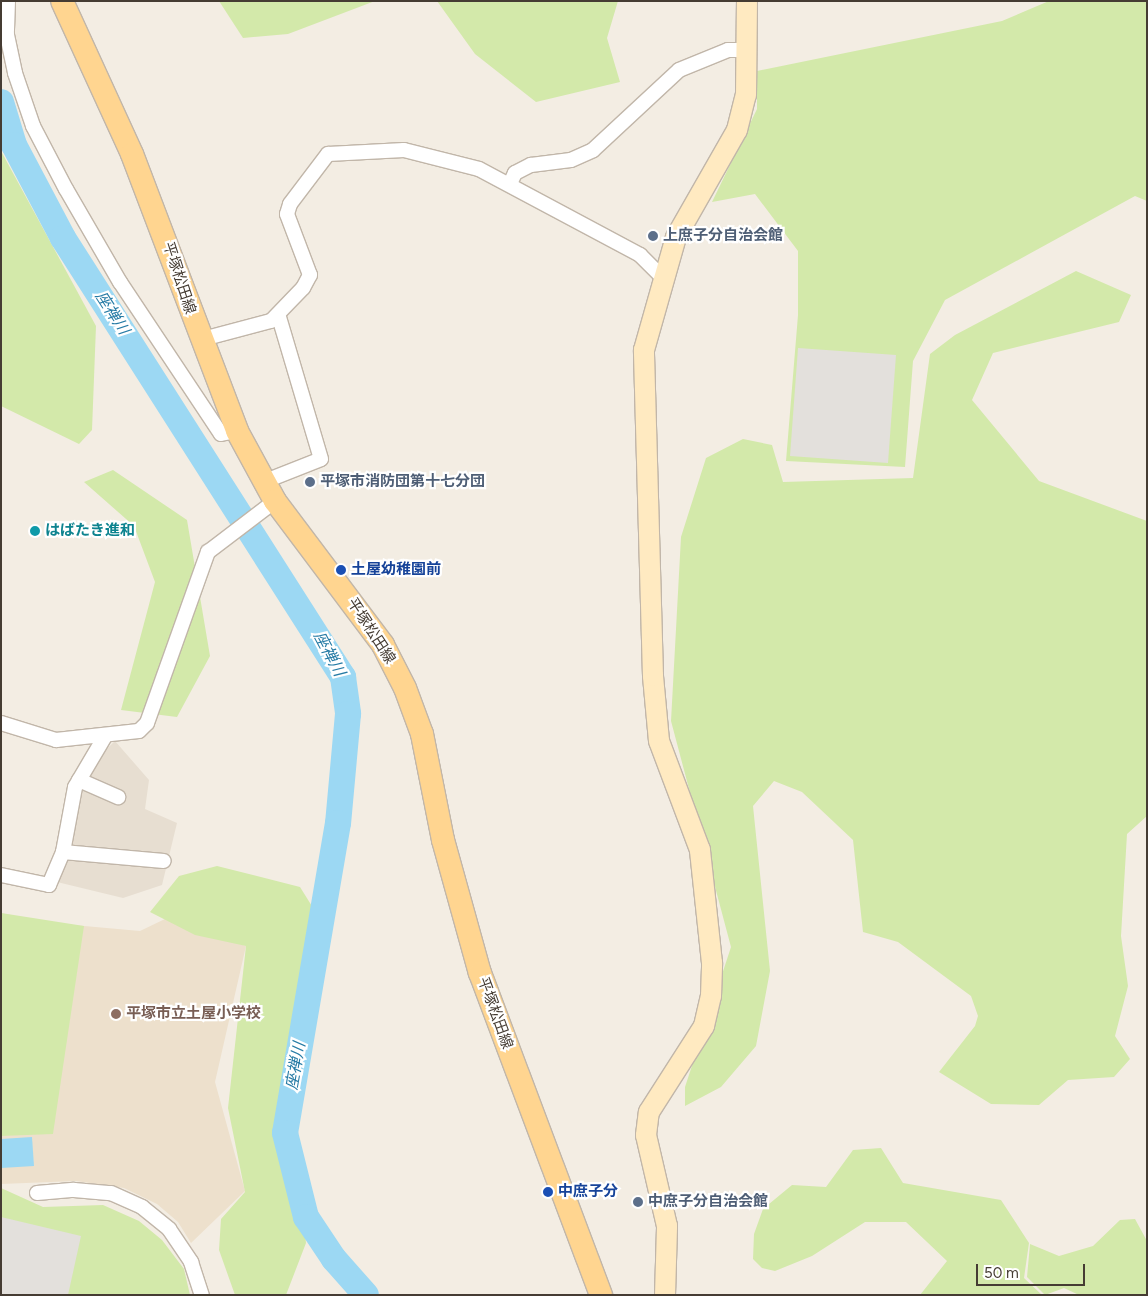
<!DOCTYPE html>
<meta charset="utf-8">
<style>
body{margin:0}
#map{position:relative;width:1148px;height:1296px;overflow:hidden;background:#f3ede3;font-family:Figtree,"Noto Sans JP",sans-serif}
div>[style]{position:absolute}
.residential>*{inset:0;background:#e7ded1}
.education>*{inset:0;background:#ede0cc}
.green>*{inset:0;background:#d3e9aa}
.parking>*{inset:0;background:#e3e0dc}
.water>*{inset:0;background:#9cd8f3}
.river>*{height:26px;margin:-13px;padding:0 13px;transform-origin:13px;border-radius:13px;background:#9cd8f3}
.roads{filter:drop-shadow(1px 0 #c1b6a9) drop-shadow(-1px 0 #c1b6a9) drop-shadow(0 1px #c1b6a9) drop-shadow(0 -1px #c1b6a9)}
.street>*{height:14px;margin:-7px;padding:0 7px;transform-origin:7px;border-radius:7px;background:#fff}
.secondary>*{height:20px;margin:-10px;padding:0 10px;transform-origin:10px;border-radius:10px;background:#ffeac1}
.primary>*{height:22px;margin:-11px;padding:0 11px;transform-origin:11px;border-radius:11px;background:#ffd590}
.dots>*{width:14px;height:14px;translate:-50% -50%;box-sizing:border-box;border:2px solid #fff;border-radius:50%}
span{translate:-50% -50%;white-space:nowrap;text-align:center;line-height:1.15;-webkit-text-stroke:4.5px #fff;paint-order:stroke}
.service-label{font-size:15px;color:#4e5e75;font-weight:700}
.left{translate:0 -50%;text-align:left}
.street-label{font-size:15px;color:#453c33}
.culture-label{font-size:15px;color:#0d838f;font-weight:700}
.transit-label{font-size:15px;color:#164399;font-weight:700}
.education-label{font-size:15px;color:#785e54;font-weight:700}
.water-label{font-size:16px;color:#267ba5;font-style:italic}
.frame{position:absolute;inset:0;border:2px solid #453c33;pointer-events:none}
.scale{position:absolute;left:976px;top:1264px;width:109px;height:22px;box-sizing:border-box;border:2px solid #453c33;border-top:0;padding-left:6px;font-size:15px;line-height:18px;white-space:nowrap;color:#453c33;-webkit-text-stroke:4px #fff;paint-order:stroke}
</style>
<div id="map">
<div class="residential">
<div style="clip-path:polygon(115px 741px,149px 780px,145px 809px,177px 823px,162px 885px,123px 898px,57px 882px,88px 767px)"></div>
</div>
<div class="education">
<div style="clip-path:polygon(1px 913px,51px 923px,140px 931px,167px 918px,246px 946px,215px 1082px,245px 1191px,191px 1243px,178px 1222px,157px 1204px,124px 1188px,76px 1181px,1px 1184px)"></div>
</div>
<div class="green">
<div style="clip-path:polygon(219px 1px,375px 1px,288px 34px,243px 38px)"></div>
<div style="clip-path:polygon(437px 1px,618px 1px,607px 38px,620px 82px,536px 102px,475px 54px)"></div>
<div style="clip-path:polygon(1049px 1px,1147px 1px,1147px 201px,1135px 196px,945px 300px,913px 361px,905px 467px,786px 461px,798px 315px,798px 251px,755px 194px,712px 202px,757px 109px,757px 71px,1002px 21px)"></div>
<div style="clip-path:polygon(1px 151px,96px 326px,92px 430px,79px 444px,1px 406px)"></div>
<div style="clip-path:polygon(1076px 271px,1131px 295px,1119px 322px,993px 353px,972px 400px,1039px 481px,1147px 521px,1147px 816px,1127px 834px,1121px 936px,1128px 986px,1115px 1036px,1130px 1059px,1114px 1077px,1068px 1080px,1039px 1105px,991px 1104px,939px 1072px,975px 1026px,978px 1016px,971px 996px,898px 942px,863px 932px,853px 840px,802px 792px,774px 781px,753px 806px,770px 971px,756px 1046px,721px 1087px,685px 1106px,685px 1087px,731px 947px,671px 721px,681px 537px,706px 458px,743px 439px,772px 445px,783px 482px,913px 478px,930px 354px,955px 335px)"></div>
<div style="clip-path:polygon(113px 470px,187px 520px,210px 656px,177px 717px,121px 710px,155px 582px,134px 526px,84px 482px)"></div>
<div style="clip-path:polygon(217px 866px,300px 887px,315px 911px,312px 985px,292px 1115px,306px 1243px,286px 1295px,235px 1295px,219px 1250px,221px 1219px,245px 1192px,228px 1108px,246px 946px,195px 935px,150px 912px,179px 876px)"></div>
<div style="clip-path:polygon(1px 913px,84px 926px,53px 1134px,1px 1136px)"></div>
<div style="clip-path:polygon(881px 1148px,903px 1183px,1001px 1200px,1029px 1243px,1024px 1278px,1042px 1295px,920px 1295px,947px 1261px,906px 1222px,865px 1222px,812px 1256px,775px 1271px,762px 1268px,753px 1259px,754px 1234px,763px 1209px,792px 1185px,826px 1187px,853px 1150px)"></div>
<div style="clip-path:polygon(1px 1188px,43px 1207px,103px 1205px,139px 1221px,162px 1240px,184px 1269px,190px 1295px,1px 1295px)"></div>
<div style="clip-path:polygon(1135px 1219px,1147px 1241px,1147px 1295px,1079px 1295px,1064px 1288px,1045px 1295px,1027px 1277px,1030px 1244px,1059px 1256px,1093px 1246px,1120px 1220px)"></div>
</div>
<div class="parking">
<div style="clip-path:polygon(798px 348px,896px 355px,888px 463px,790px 456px)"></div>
<div style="clip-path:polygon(1px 1217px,81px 1236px,68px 1295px,1px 1295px)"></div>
</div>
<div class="water">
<div style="clip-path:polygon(32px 1137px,34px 1166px,1px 1168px,1px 1139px)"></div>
</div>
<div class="river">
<div style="left:1px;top:102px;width:45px;rotate:73.2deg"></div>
<div style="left:14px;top:145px;width:105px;rotate:62.2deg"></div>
<div style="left:63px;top:238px;width:521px;rotate:57.47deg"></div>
<div style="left:343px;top:677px;width:37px;rotate:82deg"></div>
<div style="left:348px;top:714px;width:109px;rotate:95.2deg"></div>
<div style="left:338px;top:823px;width:314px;rotate:99.7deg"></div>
<div style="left:285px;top:1133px;width:87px;rotate:76deg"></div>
<div style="left:306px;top:1217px;width:50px;rotate:56.3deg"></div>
<div style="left:334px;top:1259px;width:48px;rotate:48.4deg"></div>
</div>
<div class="roads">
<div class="street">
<div style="left:8px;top:1px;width:34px;rotate:92deg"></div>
<div style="left:7px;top:35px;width:39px;rotate:78deg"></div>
<div style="left:15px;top:73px;width:56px;rotate:71.2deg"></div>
<div style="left:33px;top:126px;width:71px;rotate:62.4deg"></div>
<div style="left:66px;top:189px;width:108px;rotate:59.9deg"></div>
<div style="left:120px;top:282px;width:182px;rotate:56.4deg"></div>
<div style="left:221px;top:434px;width:16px;rotate:-11deg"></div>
<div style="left:510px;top:184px;width:12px;rotate:-66deg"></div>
<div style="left:515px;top:173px;width:18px;rotate:-27deg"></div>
<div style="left:531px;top:165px;width:40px;rotate:-7.1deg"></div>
<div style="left:571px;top:160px;width:24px;rotate:-24deg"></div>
<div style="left:593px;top:150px;width:117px;rotate:-42.9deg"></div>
<div style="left:679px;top:70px;width:53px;rotate:-22.2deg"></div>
<div style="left:728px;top:50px;width:18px"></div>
<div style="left:199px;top:340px;width:74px;rotate:-14.8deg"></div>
<div style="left:271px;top:321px;width:46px;rotate:-45.9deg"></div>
<div style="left:303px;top:288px;width:15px;rotate:-62deg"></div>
<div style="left:310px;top:275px;width:65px;rotate:-110.7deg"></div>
<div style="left:287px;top:214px;width:10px;rotate:-73deg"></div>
<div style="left:290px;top:204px;width:63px;rotate:-52.8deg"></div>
<div style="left:328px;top:154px;width:76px;rotate:-3deg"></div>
<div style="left:404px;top:150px;width:77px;rotate:14.2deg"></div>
<div style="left:479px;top:169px;width:183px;rotate:28.1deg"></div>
<div style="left:640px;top:255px;width:31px;rotate:45deg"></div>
<div style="left:263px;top:482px;width:62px;rotate:-21.6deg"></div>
<div style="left:321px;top:459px;width:148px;rotate:-106.5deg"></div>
<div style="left:1px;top:723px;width:58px;rotate:17.2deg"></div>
<div style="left:56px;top:740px;width:83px;rotate:-6.2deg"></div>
<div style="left:139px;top:731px;width:11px;rotate:-45deg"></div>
<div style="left:147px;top:723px;width:182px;rotate:-70.4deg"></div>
<div style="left:208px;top:552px;width:84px;rotate:-37.3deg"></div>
<div style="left:79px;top:780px;width:43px;rotate:23.6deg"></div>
<div style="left:63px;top:852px;width:101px;rotate:5.1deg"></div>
<div style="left:1px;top:875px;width:49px;rotate:11.8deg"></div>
<div style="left:49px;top:885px;width:36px;rotate:-67deg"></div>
<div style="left:63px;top:852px;width:66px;rotate:-79.5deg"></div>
<div style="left:75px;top:787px;width:57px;rotate:-59.4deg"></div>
<div style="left:37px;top:1193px;width:37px;rotate:-5deg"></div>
<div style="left:74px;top:1190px;width:37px;rotate:5deg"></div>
<div style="left:111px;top:1193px;width:34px;rotate:24deg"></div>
<div style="left:142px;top:1207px;width:35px;rotate:39deg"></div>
<div style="left:169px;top:1229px;width:40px;rotate:56deg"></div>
<div style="left:191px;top:1262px;width:35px;rotate:72deg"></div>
</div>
<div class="secondary">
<div style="left:665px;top:1295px;width:69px;rotate:-88.3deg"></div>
<div style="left:667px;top:1226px;width:93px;rotate:-103deg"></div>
<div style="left:646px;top:1135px;width:23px;rotate:-83deg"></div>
<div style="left:649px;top:1112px;width:102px;rotate:-57.4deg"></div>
<div style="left:704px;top:1026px;width:31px;rotate:-77deg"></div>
<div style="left:711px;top:996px;width:33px;rotate:-88deg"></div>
<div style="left:712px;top:963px;width:114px;rotate:-96.1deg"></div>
<div style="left:700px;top:850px;width:116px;rotate:-110.6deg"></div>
<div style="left:659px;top:741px;width:65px;rotate:-95.3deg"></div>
<div style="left:653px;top:676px;width:326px;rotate:-91.6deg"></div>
<div style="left:644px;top:350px;width:117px;rotate:-74.2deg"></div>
<div style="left:676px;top:237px;width:123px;rotate:-60.3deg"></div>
<div style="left:737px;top:130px;width:36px;rotate:-76deg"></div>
<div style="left:746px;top:95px;width:94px;rotate:-89.4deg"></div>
</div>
<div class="primary">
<div style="left:62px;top:1px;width:168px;rotate:65.4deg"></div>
<div style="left:132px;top:154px;width:296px;rotate:69.2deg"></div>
<div style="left:237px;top:431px;width:80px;rotate:61.5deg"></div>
<div style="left:275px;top:501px;width:180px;rotate:53.1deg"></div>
<div style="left:383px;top:645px;width:48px;rotate:62.9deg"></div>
<div style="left:405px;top:688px;width:49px;rotate:69.7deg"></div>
<div style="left:422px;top:734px;width:108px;rotate:78.8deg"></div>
<div style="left:443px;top:840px;width:138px;rotate:74.5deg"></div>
<div style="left:480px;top:973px;width:344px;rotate:69.4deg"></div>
</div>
</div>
<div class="dots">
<div style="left:653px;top:236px;background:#5c6f8a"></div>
<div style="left:310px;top:482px;background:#5c6f8a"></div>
<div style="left:35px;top:531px;background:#0f9aa8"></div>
<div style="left:341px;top:570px;background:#1a4fb4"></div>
<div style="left:116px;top:1014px;background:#8d6e63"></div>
<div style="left:548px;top:1192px;background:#1a4fb4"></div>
<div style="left:638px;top:1202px;background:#5c6f8a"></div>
</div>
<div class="service-label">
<span class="left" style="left:663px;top:236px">上庶子分自治会館</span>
<span class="left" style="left:320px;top:482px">平塚市消防団第十七分団</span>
<span class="left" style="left:648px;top:1202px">中庶子分自治会館</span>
</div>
<div class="street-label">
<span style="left:179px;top:278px;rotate:72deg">平塚松田線</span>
<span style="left:371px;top:631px;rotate:57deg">平塚松田線</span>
<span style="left:495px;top:1013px;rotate:70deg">平塚松田線</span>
</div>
<div class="culture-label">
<span class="left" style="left:45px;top:531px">はばたき進和</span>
</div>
<div class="transit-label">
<span class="left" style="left:351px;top:570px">土屋幼稚園前</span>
<span class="left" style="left:558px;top:1192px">中庶子分</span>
</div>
<div class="education-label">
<span class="left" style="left:126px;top:1014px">平塚市立土屋小学校</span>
</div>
<div class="water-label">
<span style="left:112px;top:313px;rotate:57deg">座禅川</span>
<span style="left:329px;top:654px;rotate:62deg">座禅川</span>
<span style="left:296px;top:1066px;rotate:-80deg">座禅川</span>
</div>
<div class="frame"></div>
<div class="scale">50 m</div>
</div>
